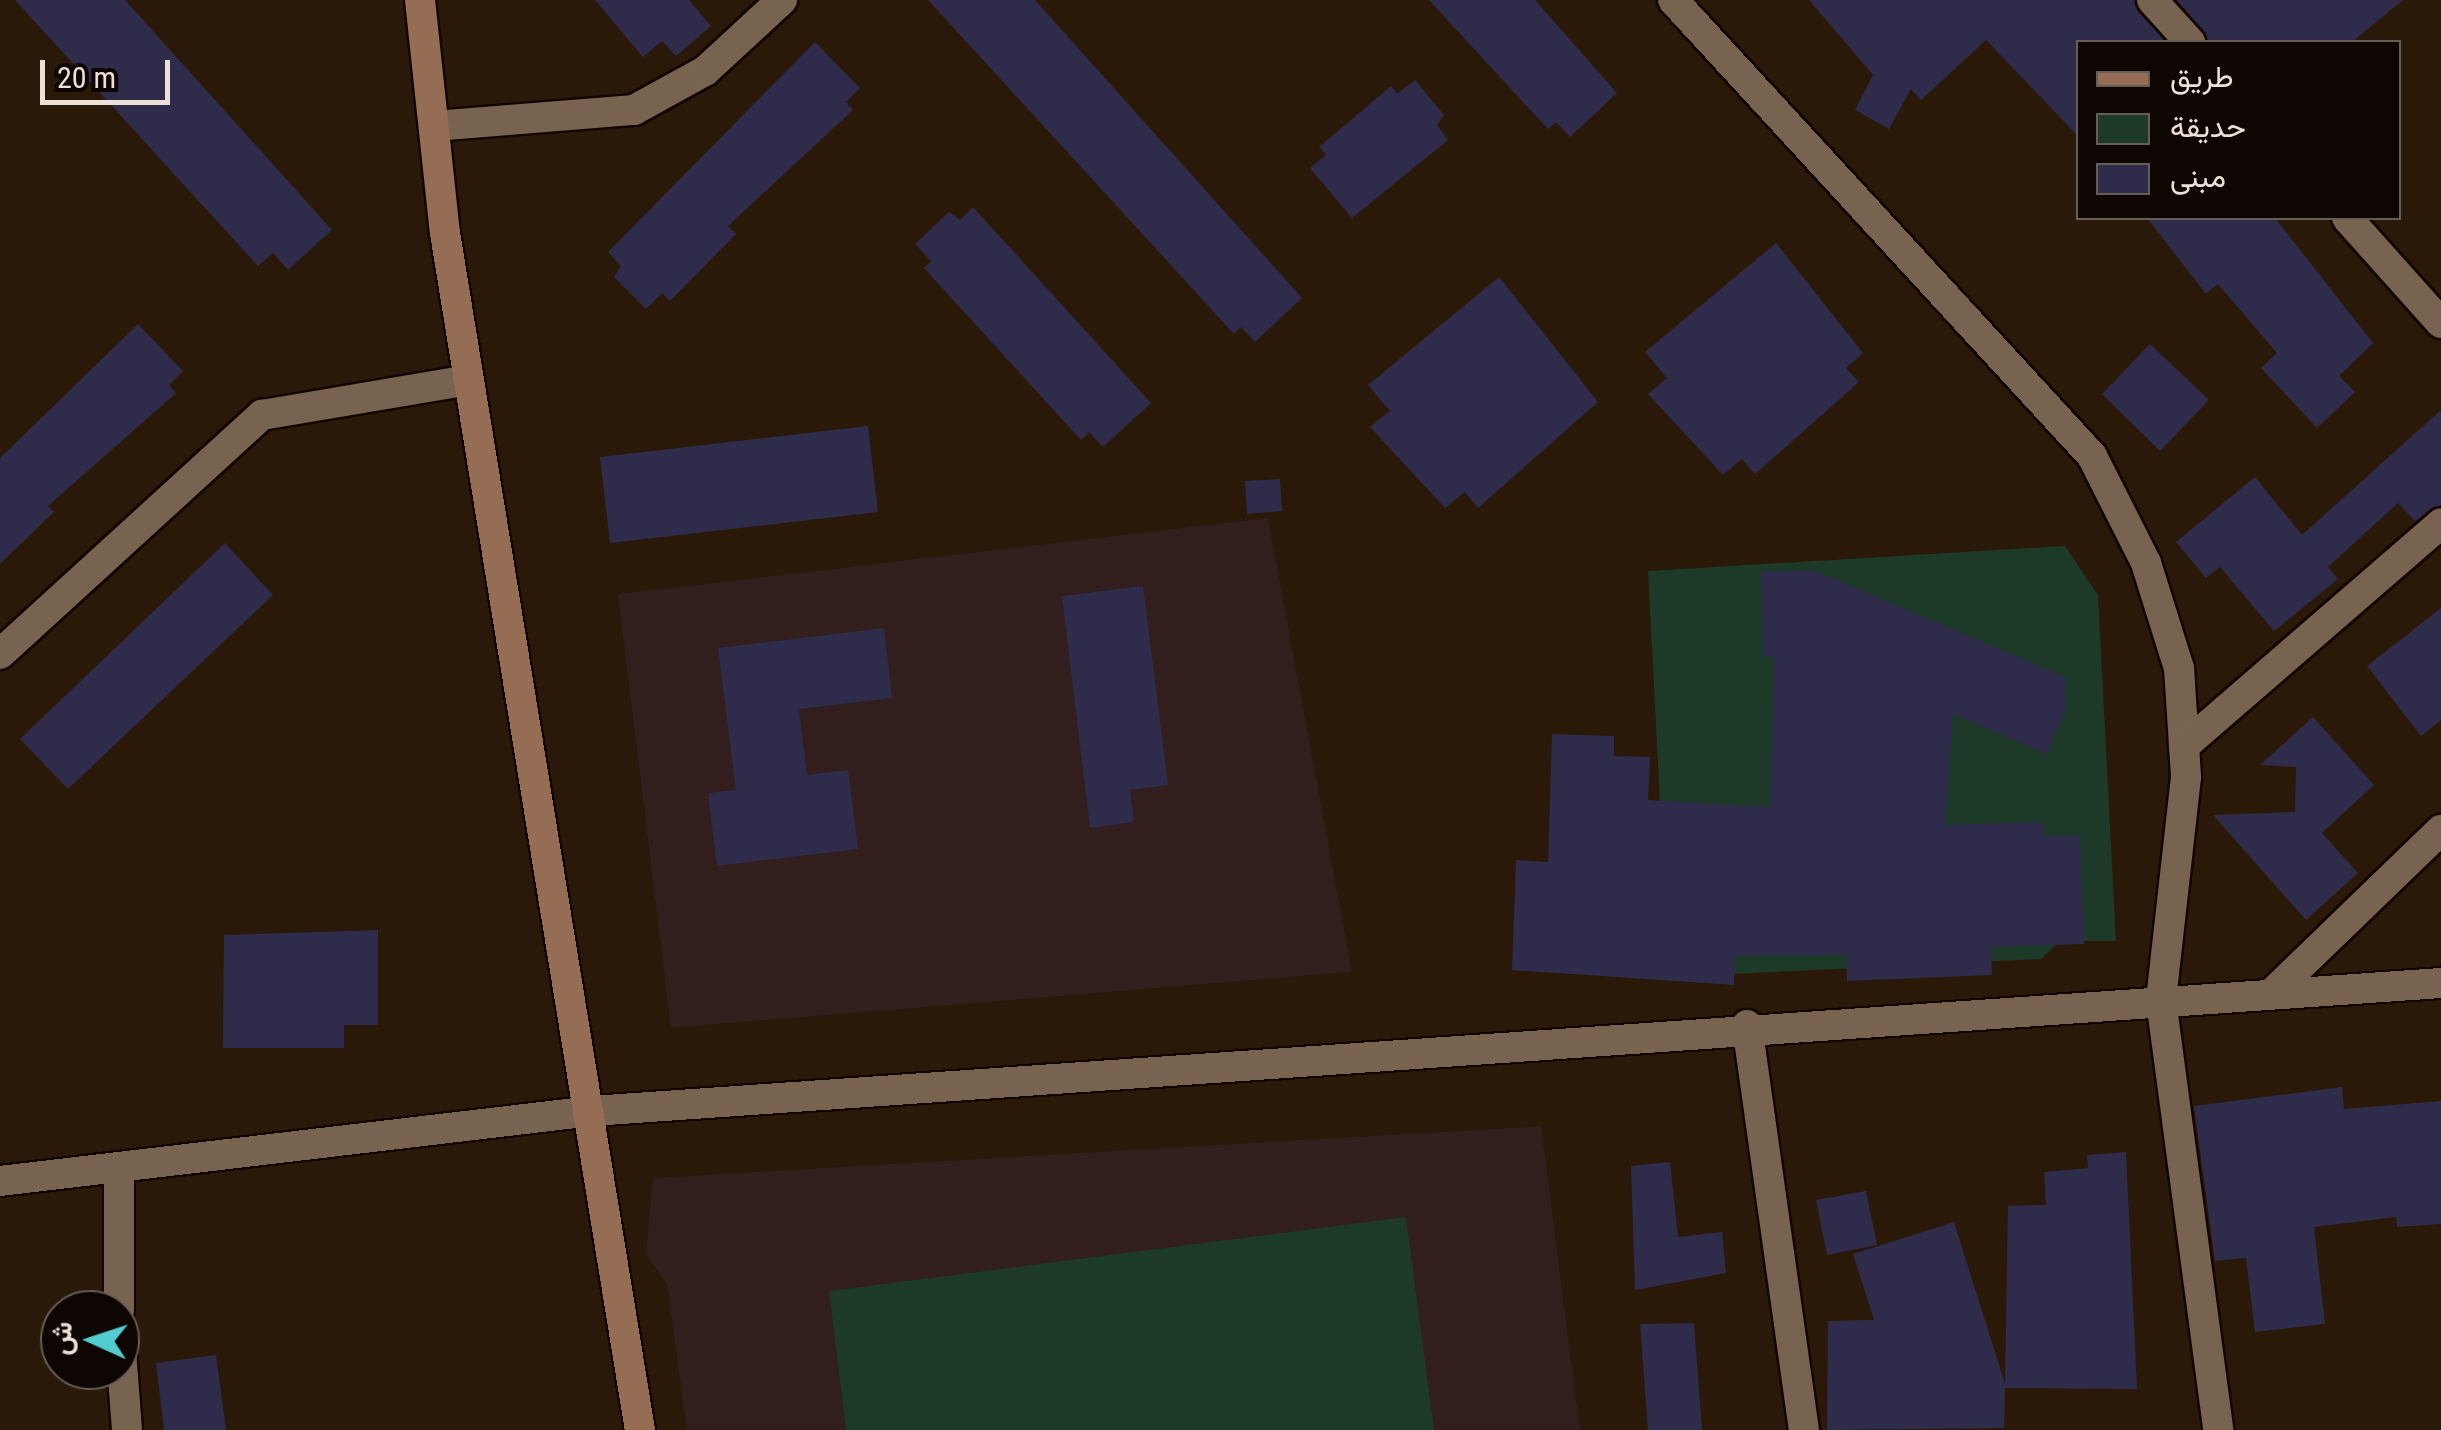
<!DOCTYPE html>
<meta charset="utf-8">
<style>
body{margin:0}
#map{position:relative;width:2441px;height:1430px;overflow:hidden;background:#2a1808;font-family:"Roboto Condensed",Vazirmatn,sans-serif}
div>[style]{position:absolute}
.commercial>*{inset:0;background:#311e1d}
.green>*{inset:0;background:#1d3928}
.building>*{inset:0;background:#2e2c4a}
.roads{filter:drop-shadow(2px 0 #120400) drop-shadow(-2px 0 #120400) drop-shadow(0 2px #120400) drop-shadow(0 -2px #120400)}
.street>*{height:30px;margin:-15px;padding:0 15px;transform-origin:15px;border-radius:15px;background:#786350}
.secondary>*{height:30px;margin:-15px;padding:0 15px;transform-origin:15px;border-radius:15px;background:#956c54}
span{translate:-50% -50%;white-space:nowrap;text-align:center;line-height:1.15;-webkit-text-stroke:8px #0d0602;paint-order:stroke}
.legend{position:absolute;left:2076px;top:40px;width:325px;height:180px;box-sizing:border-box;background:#0d0602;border:2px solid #675d57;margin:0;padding:12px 18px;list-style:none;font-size:30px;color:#ede0d6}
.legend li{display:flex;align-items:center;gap:20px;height:50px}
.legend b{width:50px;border:2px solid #675d57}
.north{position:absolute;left:40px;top:1290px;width:100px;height:100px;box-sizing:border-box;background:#0d0602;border:2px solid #675d57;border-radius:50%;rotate:273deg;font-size:28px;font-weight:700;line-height:40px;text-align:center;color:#ede0d6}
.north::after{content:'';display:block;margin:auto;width:35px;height:45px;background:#52ccd0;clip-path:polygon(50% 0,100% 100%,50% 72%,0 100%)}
.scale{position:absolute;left:40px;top:60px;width:130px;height:45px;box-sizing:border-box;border:5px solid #ede0d6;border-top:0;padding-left:12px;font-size:30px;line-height:35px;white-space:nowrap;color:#ede0d6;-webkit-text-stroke:8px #0d0602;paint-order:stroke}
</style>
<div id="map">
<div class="commercial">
<div style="clip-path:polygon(1268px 518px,1352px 972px,671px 1028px,618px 594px)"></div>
<div style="clip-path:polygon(1541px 1126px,1580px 1430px,687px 1430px,667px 1284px,646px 1254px,653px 1178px)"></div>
</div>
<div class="green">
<div style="clip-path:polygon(2065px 546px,2098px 595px,2116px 941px,2060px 941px,2041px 959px,1669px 977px,1648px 571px)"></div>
<div style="clip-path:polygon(1406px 1217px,1434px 1430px,846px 1430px,829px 1291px)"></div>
</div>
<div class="building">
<div style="clip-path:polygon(15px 0,125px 0,332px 230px,288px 270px,273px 253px,258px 266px)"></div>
<div style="clip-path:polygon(595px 0,689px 0,711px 26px,676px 56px,662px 41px,643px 57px)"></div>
<div style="clip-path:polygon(928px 0,1035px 0,1302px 298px,1255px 342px,1241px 327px,1234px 334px)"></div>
<div style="clip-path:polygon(1429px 0,1535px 0,1617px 93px,1570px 137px,1556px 122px,1548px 129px)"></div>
<div style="clip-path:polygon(1809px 0,2134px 0,2165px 42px,2078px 42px,2078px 136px,1986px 40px,1921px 100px,1911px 89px,1889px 129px,1855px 110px,1873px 75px)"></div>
<div style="clip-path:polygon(2177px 0,2403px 0,2352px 42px,2208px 42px)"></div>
<div style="clip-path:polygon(815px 42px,860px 88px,846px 102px,853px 110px,728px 226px,736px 234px,670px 301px,662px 293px,646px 309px,614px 277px,621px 266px,608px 252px)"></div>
<div style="clip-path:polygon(1415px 80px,1444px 115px,1437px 125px,1448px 140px,1352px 218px,1310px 168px,1326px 155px,1319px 147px,1391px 86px,1397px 94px)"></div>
<div style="clip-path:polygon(973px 207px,1151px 403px,1103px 447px,1089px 432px,1081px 440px,924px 268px,931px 261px,915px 244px,949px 212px,960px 220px)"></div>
<div style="clip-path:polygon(2147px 218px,2275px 218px,2373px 343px,2339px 376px,2355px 392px,2317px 428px,2261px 368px,2277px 353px,2218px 284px,2206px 294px)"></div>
<div style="clip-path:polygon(1776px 243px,1863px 353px,1846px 368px,1859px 382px,1755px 474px,1742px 459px,1723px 475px,1648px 394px,1667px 378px,1645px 352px)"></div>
<div style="clip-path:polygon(1499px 277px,1598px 402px,1478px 508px,1465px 492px,1445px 508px,1370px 427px,1390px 411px,1368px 385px)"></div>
<div style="clip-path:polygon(138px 324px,183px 371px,169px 385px,176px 393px,48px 506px,54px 512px,0 564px,0 458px)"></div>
<div style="clip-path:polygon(2150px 344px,2209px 400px,2160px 451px,2102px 394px)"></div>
<div style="clip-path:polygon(2441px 410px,2441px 505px,2415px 521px,2398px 503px,2328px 567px,2338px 579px,2274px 631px,2220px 567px,2206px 578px,2176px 542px,2255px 477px,2302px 535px)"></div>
<div style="clip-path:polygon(868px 426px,878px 512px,610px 543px,600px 457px)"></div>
<div style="clip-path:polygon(1280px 479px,1282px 511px,1247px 514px,1245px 481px)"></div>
<div style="clip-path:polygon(225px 543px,273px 595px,68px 789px,20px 739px)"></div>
<div style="clip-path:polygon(1813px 570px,2065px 677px,2066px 709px,2047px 754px,1953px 714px,1945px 825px,2043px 822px,2044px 836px,2080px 835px,2084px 944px,1991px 947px,1992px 975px,1847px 981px,1846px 955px,1735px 956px,1734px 985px,1512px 970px,1516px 860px,1548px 862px,1552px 734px,1614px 736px,1614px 756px,1650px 757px,1648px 800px,1770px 807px,1774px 656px,1763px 657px,1761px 572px)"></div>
<div style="clip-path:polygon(1143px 586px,1168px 785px,1130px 790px,1134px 822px,1090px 828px,1062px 596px)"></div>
<div style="clip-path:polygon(2441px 608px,2441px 720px,2421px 736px,2367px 666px)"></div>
<div style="clip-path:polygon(884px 628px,892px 698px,799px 709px,807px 775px,848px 770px,858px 849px,717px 866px,708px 793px,736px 790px,718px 648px)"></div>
<div style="clip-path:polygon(2313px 717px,2374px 785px,2322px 833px,2358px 873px,2306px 920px,2213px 815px,2295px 812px,2296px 767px,2260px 765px)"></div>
<div style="clip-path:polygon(378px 930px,378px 1025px,344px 1025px,344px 1048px,223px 1048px,224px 935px)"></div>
<div style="clip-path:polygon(2342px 1087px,2344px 1109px,2441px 1101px,2441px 1224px,2397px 1227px,2396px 1217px,2314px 1227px,2325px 1324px,2255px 1332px,2246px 1258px,2215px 1261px,2194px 1106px)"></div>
<div style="clip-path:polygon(2126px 1152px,2137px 1389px,2005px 1388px,2008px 1206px,2046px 1205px,2044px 1172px,2088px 1168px,2087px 1155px)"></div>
<div style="clip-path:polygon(1670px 1162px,1678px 1237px,1722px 1232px,1726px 1273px,1635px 1290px,1631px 1166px)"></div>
<div style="clip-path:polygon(1866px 1191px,1877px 1245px,1827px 1255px,1816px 1200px)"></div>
<div style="clip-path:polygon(1954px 1222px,2005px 1384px,2004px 1428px,1827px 1430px,1828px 1321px,1874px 1320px,1853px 1254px)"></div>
<div style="clip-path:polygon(1694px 1323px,1702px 1430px,1648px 1430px,1640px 1324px)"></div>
<div style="clip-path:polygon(216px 1355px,226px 1430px,164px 1430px,156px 1363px)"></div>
</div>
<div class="roads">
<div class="street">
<div style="left:1673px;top:0;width:619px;rotate:47.42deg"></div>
<div style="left:2092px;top:456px;width:120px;rotate:63.2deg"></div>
<div style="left:2146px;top:563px;width:110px;rotate:72.6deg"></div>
<div style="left:2179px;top:668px;width:109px;rotate:86.3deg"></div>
<div style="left:2186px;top:777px;width:224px;rotate:96.4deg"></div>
<div style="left:2161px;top:1000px;width:434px;rotate:82.4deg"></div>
<div style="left:2152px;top:0;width:57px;rotate:47.9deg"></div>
<div style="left:434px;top:126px;width:201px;rotate:-4.6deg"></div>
<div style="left:634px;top:110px;width:81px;rotate:-28.8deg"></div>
<div style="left:705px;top:71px;width:105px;rotate:-42.7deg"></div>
<div style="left:2347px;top:218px;width:141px;rotate:48.2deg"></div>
<div style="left:0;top:654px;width:355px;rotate:-42.4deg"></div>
<div style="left:262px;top:415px;width:209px;rotate:-9.6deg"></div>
<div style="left:2184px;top:746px;width:340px;rotate:-40.9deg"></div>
<div style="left:2272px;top:993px;width:235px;rotate:-44deg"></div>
<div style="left:1747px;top:1025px;width:409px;rotate:82deg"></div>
<div style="left:0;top:1181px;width:596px;rotate:-6.74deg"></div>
<div style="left:592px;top:1111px;width:1853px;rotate:-3.96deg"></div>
<div style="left:119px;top:1310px;width:143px;rotate:-90deg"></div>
<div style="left:120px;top:1337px;width:93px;rotate:85.7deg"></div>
</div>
<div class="secondary">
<div style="left:420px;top:0;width:234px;rotate:83.9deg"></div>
<div style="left:445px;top:233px;width:1213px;rotate:80.75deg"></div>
</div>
</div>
<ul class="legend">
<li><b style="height:12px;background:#956c54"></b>طريق</li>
<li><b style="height:28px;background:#1d3928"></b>حديقة</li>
<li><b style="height:28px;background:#2e2c4a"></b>مبنى</li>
</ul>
<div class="north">ش</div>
<div class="scale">20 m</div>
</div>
